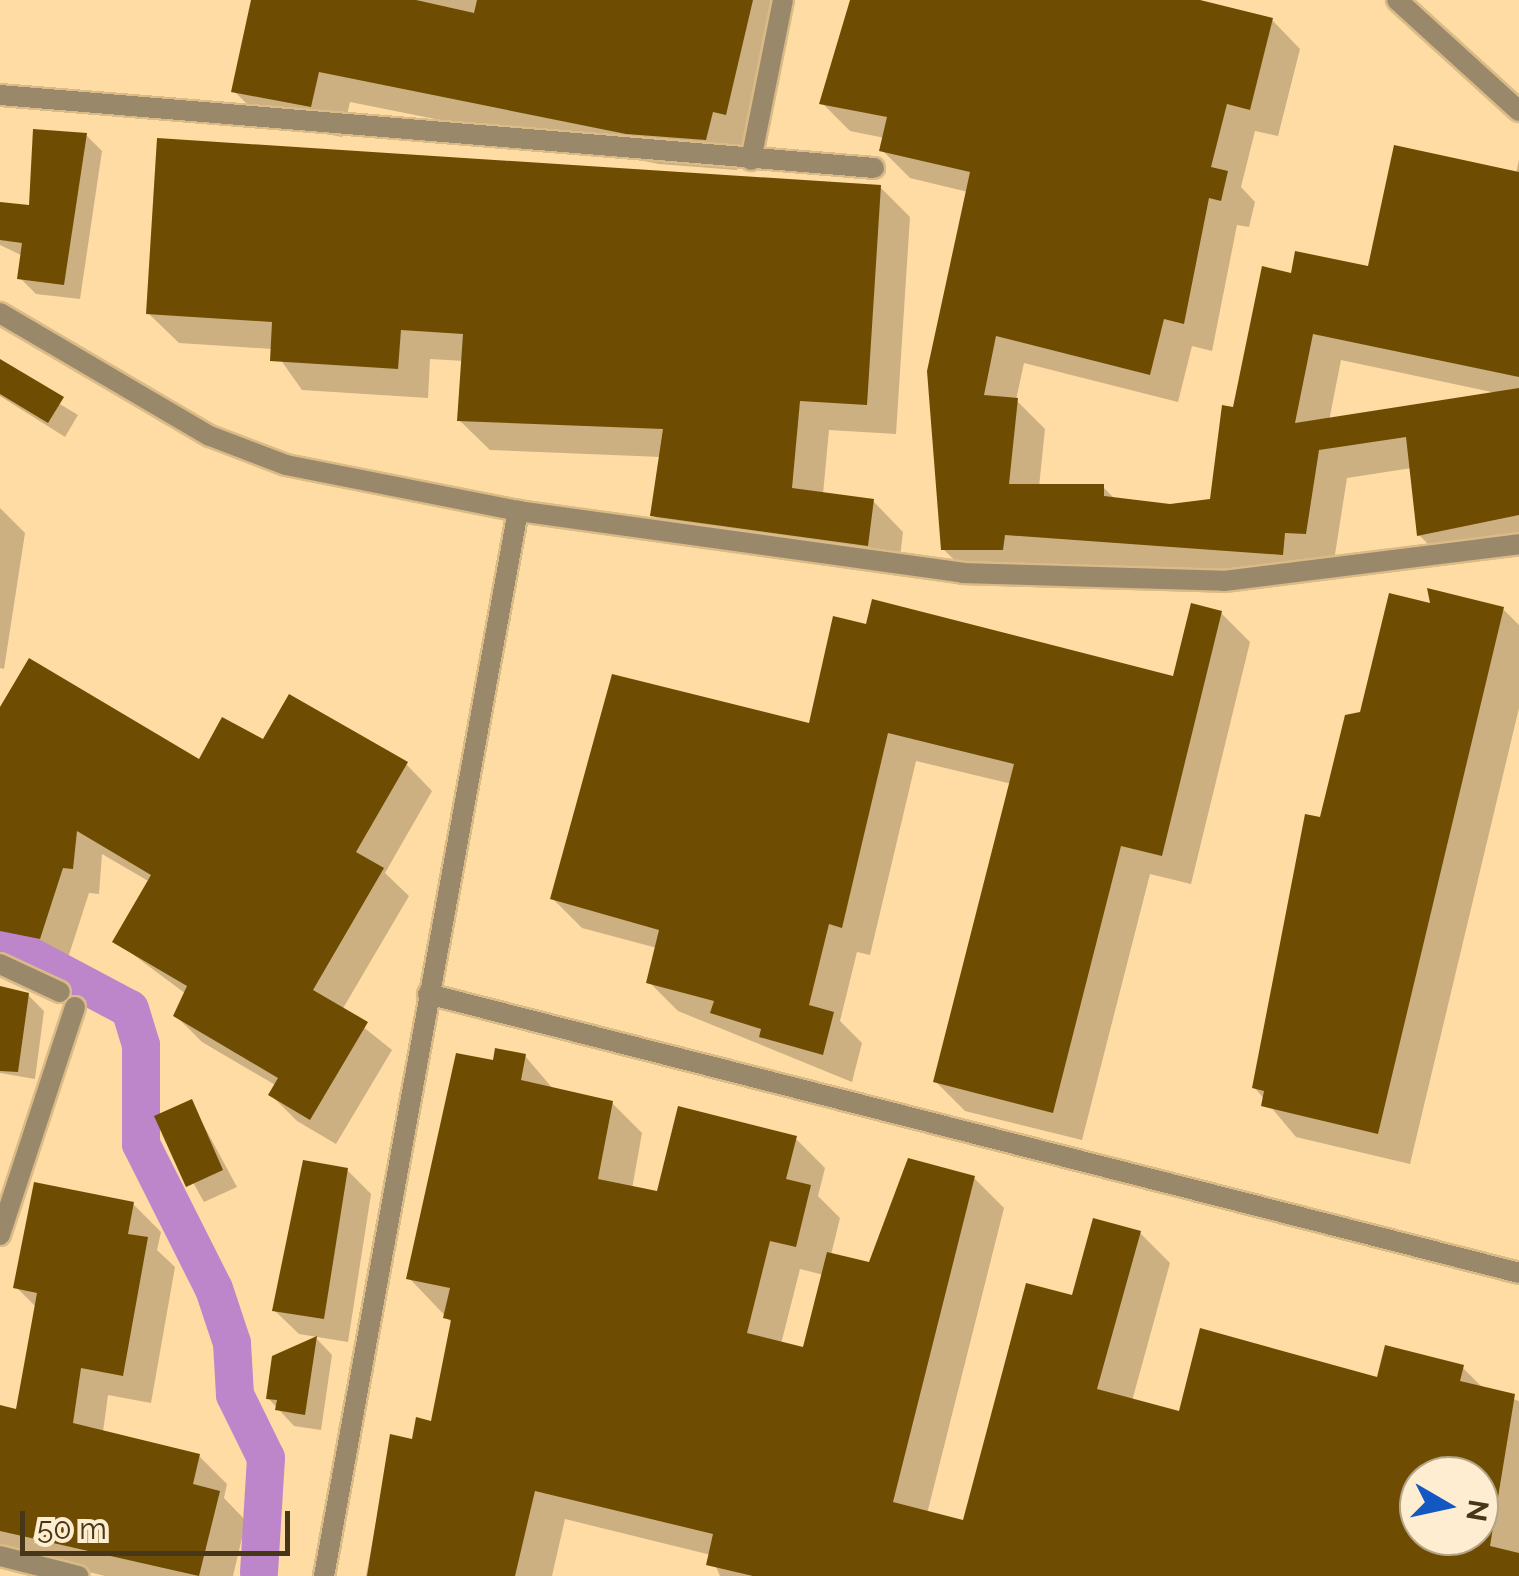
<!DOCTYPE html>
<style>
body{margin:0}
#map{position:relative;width:1519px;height:1576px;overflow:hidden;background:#ffdca3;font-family:Raleway,sans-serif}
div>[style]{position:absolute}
.shadow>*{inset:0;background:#0003}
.canal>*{height:38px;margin:-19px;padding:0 19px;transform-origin:19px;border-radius:19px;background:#be86ca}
.building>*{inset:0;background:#6e4d02}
.roads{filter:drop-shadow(2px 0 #dabb87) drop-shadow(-2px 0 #dabb87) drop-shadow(0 2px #dabb87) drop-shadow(0 -2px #dabb87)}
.service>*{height:20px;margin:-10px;padding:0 10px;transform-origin:10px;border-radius:10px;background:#9a886b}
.minor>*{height:20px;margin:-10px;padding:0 10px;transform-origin:10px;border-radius:10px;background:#9a886b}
.tertiary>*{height:20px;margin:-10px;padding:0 10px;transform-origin:10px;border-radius:10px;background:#9a886b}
span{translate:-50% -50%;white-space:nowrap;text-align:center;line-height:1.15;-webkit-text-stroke:10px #feedd0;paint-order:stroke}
.north{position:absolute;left:1399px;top:1456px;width:100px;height:100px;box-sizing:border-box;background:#feedd0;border:2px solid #b5a486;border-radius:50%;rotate:99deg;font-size:28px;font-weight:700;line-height:40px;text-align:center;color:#473617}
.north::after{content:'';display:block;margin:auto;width:35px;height:45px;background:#1357c2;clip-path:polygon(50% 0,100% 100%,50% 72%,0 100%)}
.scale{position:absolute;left:20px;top:1511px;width:270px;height:45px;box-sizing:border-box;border:5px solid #473617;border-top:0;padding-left:12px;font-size:30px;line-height:35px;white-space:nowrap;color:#473617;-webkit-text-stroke:8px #feedd0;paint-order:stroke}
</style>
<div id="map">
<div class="shadow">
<div style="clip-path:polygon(256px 0,792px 0,756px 145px,743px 142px,737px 170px,659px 164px,350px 102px,342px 137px,265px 122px,234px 91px)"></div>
<div style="clip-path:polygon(evenodd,851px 0,1190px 0,1272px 20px,1300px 49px,1278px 136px,1255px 131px,1241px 187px,1255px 202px,1249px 227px,1237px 225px,1212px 351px,1192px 346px,1178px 402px,1024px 363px,1016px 400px,1045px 429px,1039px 487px,1103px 487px,1116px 500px,1170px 506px,1212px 502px,1235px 410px,1293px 276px,1370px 269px,1516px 174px,1519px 159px,1519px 548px,1447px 563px,1419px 535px,1412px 468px,1347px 478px,1334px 561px,1312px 560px,1311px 582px,1033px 563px,1031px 577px,972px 577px,943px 549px,968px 192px,910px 178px,882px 150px,885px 138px,850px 131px,822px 103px,851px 0,1341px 360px,1501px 394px,1329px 421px,1341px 360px)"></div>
<div style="clip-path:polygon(86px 135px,102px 151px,80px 299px,36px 294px,20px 278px,23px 256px,0 245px,0 204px,31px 208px)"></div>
<div style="clip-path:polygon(880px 187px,910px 217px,896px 434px,829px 430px,823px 494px,873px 501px,903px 532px,898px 575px,683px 545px,653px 515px,661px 457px,490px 450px,459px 420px,464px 361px,430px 359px,428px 398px,302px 390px,273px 349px,179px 343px,148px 313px)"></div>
<div style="clip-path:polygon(0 368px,78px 415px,65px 437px,0 396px)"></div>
<div style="clip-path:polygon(0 508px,25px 533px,4px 669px,0 668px)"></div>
<div style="clip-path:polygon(1433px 606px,1503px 609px,1519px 625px,1519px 708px,1410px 1164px,1296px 1137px,1254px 1087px,1322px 820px,1362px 714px)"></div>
<div style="clip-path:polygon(1221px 613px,1250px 642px,1191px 884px,1150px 874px,1082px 1140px,965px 1111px,936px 1082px,1012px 784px,916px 761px,870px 955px,857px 952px,840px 1021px,862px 1043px,852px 1082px,678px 1011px,649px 982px,657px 948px,582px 928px,553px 899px,811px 726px,1174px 679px)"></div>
<div style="clip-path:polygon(0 712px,200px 763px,264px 743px,406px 764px,432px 791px,385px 873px,409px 896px,342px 1010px,392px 1050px,336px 1144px,297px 1121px,271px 1095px,277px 1086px,202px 1042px,176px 1016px,186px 994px,115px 941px,150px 882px,102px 854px,99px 894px,89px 893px,66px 964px,22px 954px,0 932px)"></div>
<div style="clip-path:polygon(0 990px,28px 995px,44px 1011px,35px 1079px,0 1073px)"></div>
<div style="clip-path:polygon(evenodd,525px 1056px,554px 1090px,612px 1103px,642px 1133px,632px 1189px,658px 1194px,795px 1138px,825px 1168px,818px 1196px,840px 1218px,831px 1255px,870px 1265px,974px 1178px,1004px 1208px,927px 1514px,964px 1523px,1074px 1298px,1140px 1233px,1170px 1263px,1132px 1401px,1180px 1414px,1463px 1368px,1484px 1389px,1519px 1401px,1519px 1576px,720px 1576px,711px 1555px,565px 1519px,552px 1576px,366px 1576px,392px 1437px,414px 1442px,433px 1424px,453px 1324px,409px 1278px,496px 1063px,525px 1056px,800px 1269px,824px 1275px,805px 1350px,781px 1344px,800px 1269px,525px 1056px,1419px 1476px,1479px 1476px,1479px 1536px,1419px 1536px,1419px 1476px)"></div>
<div style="clip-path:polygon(191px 1102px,237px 1187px,204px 1202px,157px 1118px)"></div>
<div style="clip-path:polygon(347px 1170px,371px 1194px,348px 1342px,299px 1334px,274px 1310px)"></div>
<div style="clip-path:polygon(133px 1204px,161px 1232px,157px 1250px,175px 1267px,151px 1403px,108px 1395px,103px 1432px,199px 1456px,227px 1484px,224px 1498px,246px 1521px,233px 1576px,105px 1576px,0 1550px,0 1407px,18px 1412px,37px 1308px,16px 1287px)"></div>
<div style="clip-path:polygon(317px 1339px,332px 1355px,321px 1430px,294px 1426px,268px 1398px,274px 1358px)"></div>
</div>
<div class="canal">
<div style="left:0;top:940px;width:147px;rotate:28deg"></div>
<div style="left:130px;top:1009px;width:38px;rotate:73deg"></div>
<div style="left:141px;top:1045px;width:99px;rotate:90deg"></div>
<div style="left:141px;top:1144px;width:162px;rotate:63.3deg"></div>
<div style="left:214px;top:1289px;width:57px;rotate:71.6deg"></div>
<div style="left:232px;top:1343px;width:52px;rotate:86.7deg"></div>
<div style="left:235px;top:1395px;width:70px;rotate:63.8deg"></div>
<div style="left:266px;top:1458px;width:115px;rotate:93.5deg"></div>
</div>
<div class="building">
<div style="clip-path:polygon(251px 0,416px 0,474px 13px,477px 0,753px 0,726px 115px,713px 112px,706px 140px,626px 134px,319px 72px,311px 107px,231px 92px)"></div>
<div style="clip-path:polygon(850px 0,1200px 0,1273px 18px,1250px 110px,1227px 104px,1211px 167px,1228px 171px,1221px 201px,1209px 198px,1184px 324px,1164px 319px,1150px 375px,996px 336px,984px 395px,1018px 398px,1009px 484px,1104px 484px,1104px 496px,1170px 504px,1210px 499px,1222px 405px,1233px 407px,1262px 266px,1291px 273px,1295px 251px,1368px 266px,1394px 145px,1519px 172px,1519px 377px,1313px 334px,1295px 423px,1519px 388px,1519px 515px,1417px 536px,1406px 437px,1319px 450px,1306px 534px,1285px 533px,1283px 555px,1005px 535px,1003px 550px,941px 550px,927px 371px,970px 172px,879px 151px,887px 117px,819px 104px)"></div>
<div style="clip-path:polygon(33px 129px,87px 133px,64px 285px,17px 279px,22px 243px,0 240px,0 202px,29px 205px)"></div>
<div style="clip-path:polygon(157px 138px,881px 185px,867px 405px,800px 401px,792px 488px,874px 499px,868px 546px,650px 516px,663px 429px,457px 421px,463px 334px,401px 330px,398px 369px,270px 361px,272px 322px,146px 314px)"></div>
<div style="clip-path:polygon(0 359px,64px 397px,48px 423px,0 394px)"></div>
<div style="clip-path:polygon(1427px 588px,1504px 607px,1378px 1134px,1261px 1106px,1264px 1091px,1252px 1088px,1305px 814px,1320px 817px,1345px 715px,1360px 712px,1389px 593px,1430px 603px)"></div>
<div style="clip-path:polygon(872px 599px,1173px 676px,1191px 603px,1222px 611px,1162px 856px,1121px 846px,1053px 1113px,933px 1082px,1014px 764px,888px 733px,842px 928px,829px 924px,809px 1005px,834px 1012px,823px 1055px,759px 1037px,761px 1029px,710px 1013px,714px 1001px,646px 983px,659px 930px,550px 899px,612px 674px,809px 723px,833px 616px,866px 624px)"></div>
<div style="clip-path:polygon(29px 658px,199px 759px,222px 717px,263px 739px,289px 694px,408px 762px,356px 852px,384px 868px,313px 990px,368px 1022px,310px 1120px,268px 1095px,278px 1078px,173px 1016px,187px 986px,112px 942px,151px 875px,77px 831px,73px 869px,63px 868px,40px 939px,0 931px,0 707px)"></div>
<div style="clip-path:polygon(0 986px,29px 993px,18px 1072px,0 1071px)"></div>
<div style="clip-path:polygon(evenodd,495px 1048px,526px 1054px,521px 1080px,613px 1101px,598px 1179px,657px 1191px,678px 1106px,797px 1136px,786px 1179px,811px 1185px,796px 1247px,770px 1241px,747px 1333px,803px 1347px,827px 1252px,869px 1262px,908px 1158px,975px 1176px,893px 1502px,963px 1520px,1026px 1283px,1072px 1295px,1093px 1218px,1141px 1231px,1097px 1389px,1179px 1411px,1200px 1328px,1377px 1377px,1385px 1345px,1464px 1365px,1460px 1381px,1515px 1394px,1490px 1546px,1519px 1553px,1519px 1576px,753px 1576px,706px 1565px,713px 1534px,535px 1491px,515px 1576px,367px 1576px,390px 1434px,412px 1439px,416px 1417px,431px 1421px,451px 1320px,443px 1318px,450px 1288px,406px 1279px,456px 1053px,493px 1060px,495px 1048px,1419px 1476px,1479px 1476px,1479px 1536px,1419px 1536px,1419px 1476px)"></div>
<div style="clip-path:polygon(192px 1099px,223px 1170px,186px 1187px,154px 1116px)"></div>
<div style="clip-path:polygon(303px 1160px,348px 1168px,324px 1319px,272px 1311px)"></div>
<div style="clip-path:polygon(34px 1182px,134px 1202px,128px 1234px,148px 1237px,123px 1376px,81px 1368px,73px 1423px,200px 1454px,193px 1484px,220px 1491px,199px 1576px,0 1531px,0 1405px,16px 1409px,37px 1293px,13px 1288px)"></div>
<div style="clip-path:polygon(317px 1336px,305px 1415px,275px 1410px,277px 1400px,266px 1399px,272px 1356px)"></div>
</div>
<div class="roads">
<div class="service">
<div style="left:0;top:964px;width:66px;rotate:25deg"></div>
<div style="left:0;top:1235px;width:240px;rotate:-71.8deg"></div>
</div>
<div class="minor">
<div style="left:1397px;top:0;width:165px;rotate:42.3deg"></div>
<div style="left:0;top:95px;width:877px;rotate:4.77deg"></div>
<div style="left:751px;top:160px;width:163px;rotate:-78.7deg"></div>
<div style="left:428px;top:994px;width:1126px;rotate:14.34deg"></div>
<div style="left:324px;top:1576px;width:1083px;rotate:-79.68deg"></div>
</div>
<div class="tertiary">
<div style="left:0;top:313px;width:243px;rotate:30.4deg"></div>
<div style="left:210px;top:436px;width:81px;rotate:20.9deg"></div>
<div style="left:286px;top:465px;width:237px;rotate:11.2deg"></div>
<div style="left:518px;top:511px;width:448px;rotate:7.9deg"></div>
<div style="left:962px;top:573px;width:262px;rotate:1.7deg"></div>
<div style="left:1224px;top:581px;width:297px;rotate:-7.1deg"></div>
<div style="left:0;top:1556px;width:81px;rotate:14.2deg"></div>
</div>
</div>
<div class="north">N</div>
<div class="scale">50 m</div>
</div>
